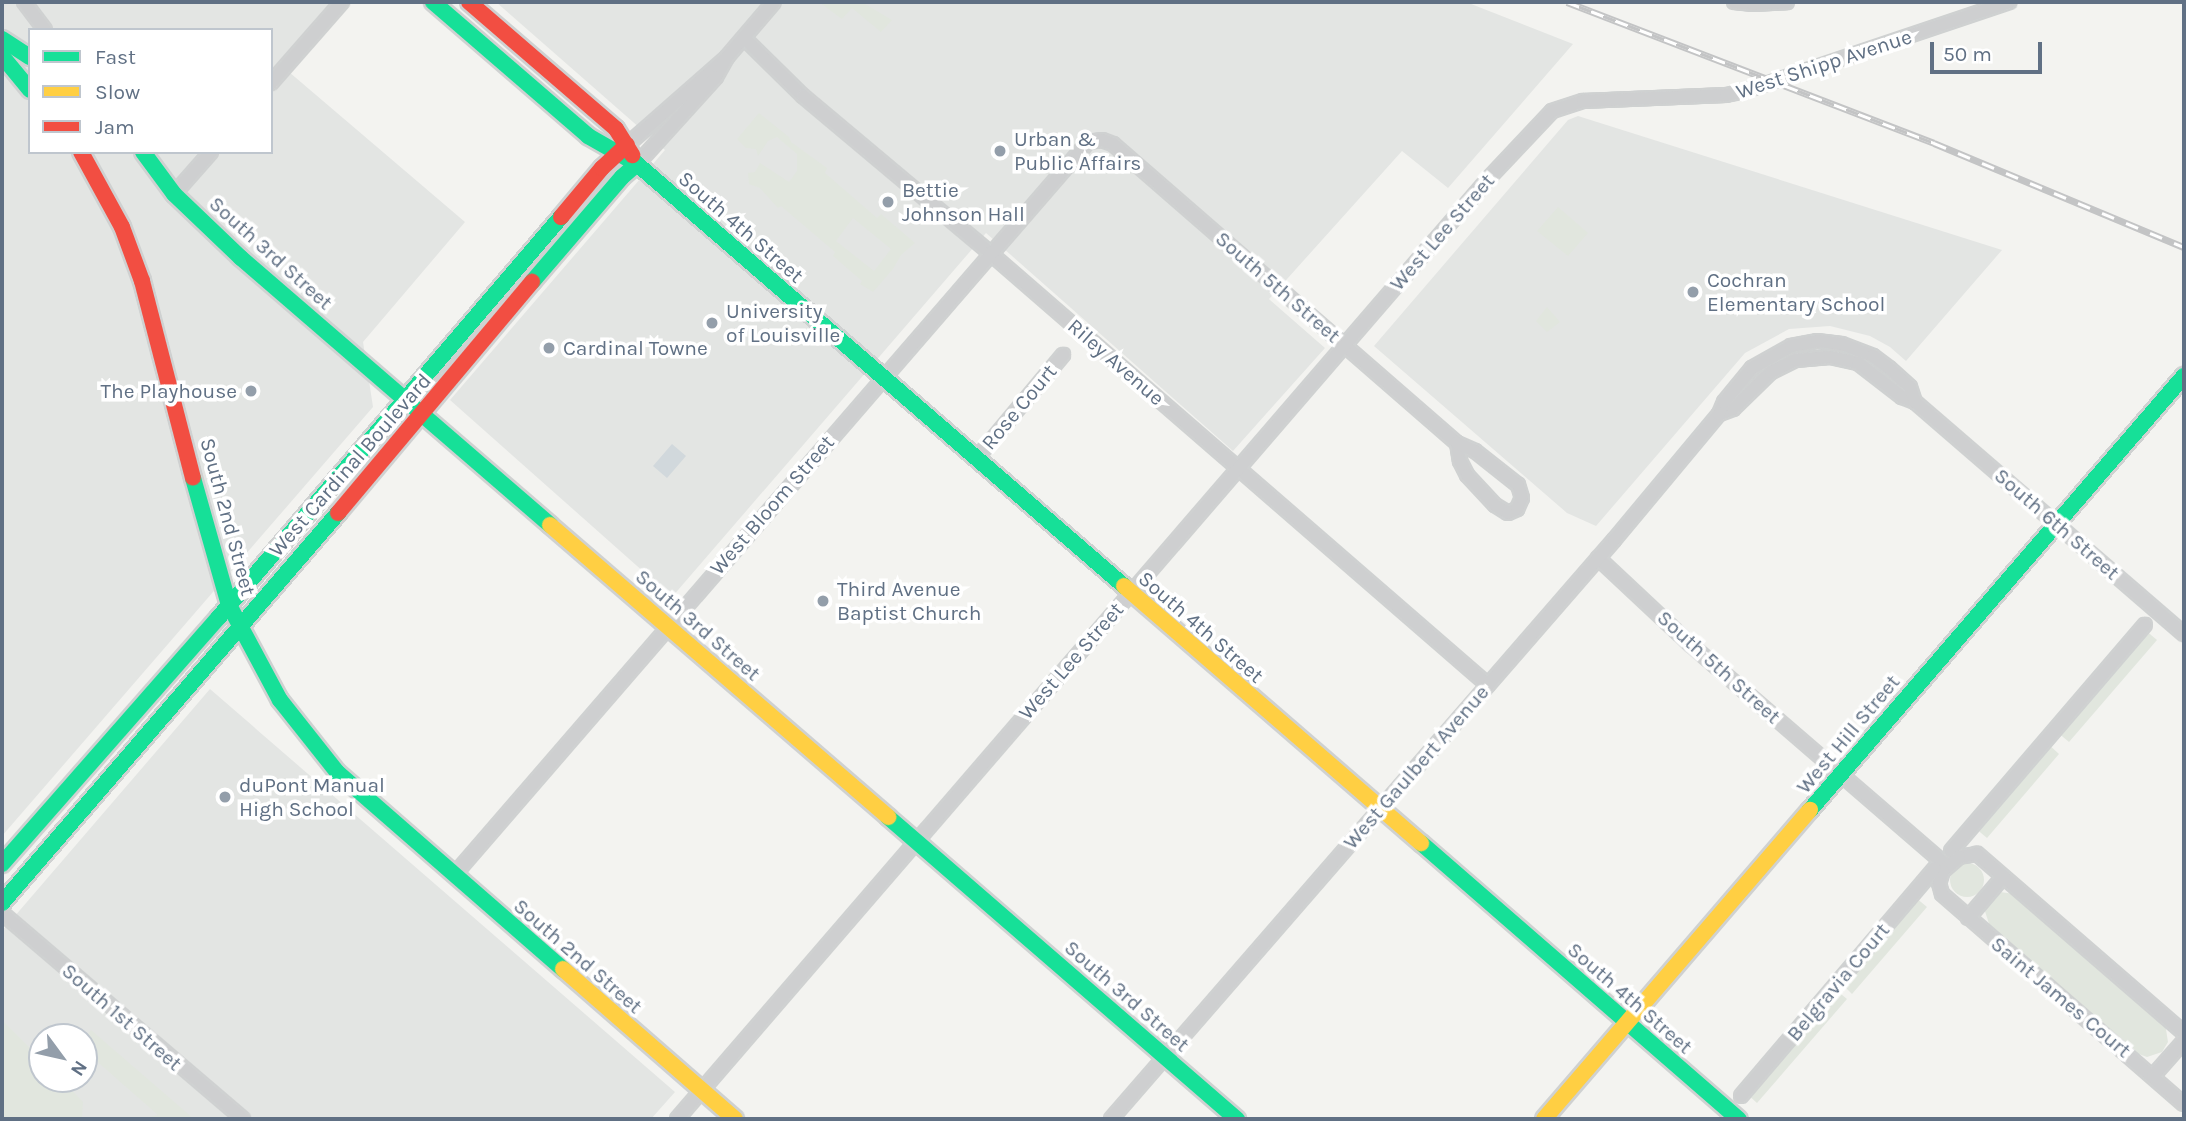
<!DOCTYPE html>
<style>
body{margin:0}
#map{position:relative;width:2186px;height:1121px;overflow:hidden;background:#f3f3f0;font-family:Karla,sans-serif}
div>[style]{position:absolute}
.built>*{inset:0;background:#e3e5e3}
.green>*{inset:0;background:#e1e6de}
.round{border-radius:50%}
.water>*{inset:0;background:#d1d8dc}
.roads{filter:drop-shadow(2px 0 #cfd1d1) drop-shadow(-2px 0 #cfd1d1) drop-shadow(0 2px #cfd1d1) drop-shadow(0 -2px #cfd1d1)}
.street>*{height:12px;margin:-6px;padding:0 6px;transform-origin:6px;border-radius:6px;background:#cecfd0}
.fast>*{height:16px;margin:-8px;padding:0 8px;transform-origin:8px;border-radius:8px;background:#16e098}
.slow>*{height:16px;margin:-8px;padding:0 8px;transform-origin:8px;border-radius:8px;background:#ffcf43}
.jam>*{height:16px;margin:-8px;padding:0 8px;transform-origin:8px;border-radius:8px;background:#f24e42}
.rail>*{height:7px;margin-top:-3.5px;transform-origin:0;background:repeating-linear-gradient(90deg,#fff 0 13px,#c3c4c5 0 26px);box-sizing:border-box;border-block:2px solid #c3c4c5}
.dots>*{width:19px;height:19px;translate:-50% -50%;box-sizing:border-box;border:4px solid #fff;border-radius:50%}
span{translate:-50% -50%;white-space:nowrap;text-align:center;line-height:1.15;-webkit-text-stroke:7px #fff;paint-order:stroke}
.street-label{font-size:21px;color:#607084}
.poi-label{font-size:21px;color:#607084}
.left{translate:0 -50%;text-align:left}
.right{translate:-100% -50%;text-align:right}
.frame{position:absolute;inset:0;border:4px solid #607084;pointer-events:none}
.legend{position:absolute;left:28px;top:28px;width:245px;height:126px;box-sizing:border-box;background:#fff;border:2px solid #bfc6ce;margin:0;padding:9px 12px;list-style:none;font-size:21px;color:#607084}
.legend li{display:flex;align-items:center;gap:14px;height:35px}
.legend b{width:35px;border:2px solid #bfc6ce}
.north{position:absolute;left:28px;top:1023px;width:70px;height:70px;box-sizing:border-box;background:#fff;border:2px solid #bfc6ce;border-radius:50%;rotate:123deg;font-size:19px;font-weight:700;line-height:28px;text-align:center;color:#607084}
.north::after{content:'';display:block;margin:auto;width:24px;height:32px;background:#939eaa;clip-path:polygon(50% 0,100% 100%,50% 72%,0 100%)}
.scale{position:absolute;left:1930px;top:42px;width:112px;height:32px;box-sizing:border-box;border:4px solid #607084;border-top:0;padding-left:9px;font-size:21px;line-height:24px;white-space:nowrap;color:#607084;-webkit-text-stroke:5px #fff;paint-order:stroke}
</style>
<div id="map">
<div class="built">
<div style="clip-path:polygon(evenodd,2px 2px,339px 2px,282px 66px,465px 222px,363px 342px,373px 407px,2px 836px,2px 2px,30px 30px,271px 30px,271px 152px,30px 152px,30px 30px)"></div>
<div style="clip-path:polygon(496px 2px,1466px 2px,1573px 44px,1448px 188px,1402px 151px,1269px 299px,1325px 348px,1233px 451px,986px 233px,672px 597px,450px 400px,665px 150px)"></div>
<div style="clip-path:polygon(1578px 116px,2002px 250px,1906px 361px,1890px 347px,1870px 336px,1830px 326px,1789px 329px,1745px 353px,1596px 526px,1567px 513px,1374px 346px,1568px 120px)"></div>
<div style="clip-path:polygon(evenodd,210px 689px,675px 1092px,651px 1119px,2px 1119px,2px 931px,210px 689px,42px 1037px,84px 1037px,84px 1079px,42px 1079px,42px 1037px)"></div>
</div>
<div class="green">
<div style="clip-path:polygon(819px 2px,862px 2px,892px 20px,881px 32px,852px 8px,842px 19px)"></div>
<div style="clip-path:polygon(evenodd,759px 113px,789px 137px,791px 142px,827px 168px,825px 173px,877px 218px,881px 214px,915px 243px,901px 255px,893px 269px,873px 292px,860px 284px,862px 281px,833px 256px,835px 252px,781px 206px,778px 208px,760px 188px,749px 184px,748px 173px,755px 172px,760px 163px,789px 182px,797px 171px,797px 154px,777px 137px,768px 141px,758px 156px,756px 149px,746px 148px,737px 139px,759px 113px,853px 218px,891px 249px,874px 271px,836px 241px,853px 218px)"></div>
<div style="clip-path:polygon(1558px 207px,1588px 233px,1568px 256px,1537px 231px)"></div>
<div style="clip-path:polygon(1547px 307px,1560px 322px,1547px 332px,1536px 321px)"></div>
<div style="clip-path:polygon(2144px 629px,2157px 640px,2069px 742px,2056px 731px)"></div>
<div style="clip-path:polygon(2047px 743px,2059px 754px,1987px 838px,1974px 827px)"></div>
<div class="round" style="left:1950px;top:863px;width:34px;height:34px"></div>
<div style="clip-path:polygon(2000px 892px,2015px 894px,2165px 1023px,2168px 1042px,2162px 1052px,2147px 1057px,2136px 1053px,1990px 927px,1984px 908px,1993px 895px)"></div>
<div style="clip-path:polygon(1915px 897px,1927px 907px,1852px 994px,1841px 983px)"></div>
<div style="clip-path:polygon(1836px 990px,1847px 999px,1757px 1103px,1747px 1094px)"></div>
<div style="clip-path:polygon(2px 1020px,42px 1060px,42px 1079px,61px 1079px,83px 1102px,82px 1119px,2px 1119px)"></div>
<div style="clip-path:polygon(91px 1030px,194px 1119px,140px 1119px,158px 1115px,84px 1050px,84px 1038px)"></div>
</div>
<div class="water">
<div style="clip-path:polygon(672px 444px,686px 456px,667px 478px,653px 466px)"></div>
</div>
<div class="roads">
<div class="street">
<div style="left:24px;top:2px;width:35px;rotate:53deg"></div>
<div style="left:1734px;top:2px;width:19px;rotate:6deg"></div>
<div style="left:1753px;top:4px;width:34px;rotate:-3deg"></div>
<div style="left:744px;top:38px;width:83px;rotate:44.5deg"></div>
<div style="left:803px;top:96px;width:244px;rotate:40deg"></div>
<div style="left:990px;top:253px;width:659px;rotate:40.94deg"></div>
<div style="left:727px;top:57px;width:72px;rotate:-49.5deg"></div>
<div style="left:271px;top:83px;width:108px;rotate:-48.8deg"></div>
<div style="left:627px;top:145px;width:133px;rotate:-41.3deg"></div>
<div style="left:727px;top:57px;width:23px;rotate:119deg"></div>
<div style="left:716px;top:77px;width:118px;rotate:132.2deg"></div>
<div style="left:174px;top:194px;width:56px;rotate:-48.6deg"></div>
<div style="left:1719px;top:414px;width:15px;rotate:-20deg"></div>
<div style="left:1733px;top:409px;width:53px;rotate:-44.2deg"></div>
<div style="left:1771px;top:372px;width:28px;rotate:-26deg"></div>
<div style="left:1796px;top:360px;width:34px;rotate:-5deg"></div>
<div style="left:1830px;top:357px;width:29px;rotate:12deg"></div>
<div style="left:1858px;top:363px;width:56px;rotate:37.7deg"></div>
<div style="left:1902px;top:397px;width:14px;rotate:21deg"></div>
<div style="left:1915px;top:402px;width:355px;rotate:40.8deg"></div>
<div style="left:976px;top:459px;width:136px;rotate:-50.1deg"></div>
<div style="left:1598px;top:558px;width:127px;rotate:43.1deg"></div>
<div style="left:1691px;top:645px;width:338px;rotate:40.8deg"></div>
<div style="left:1951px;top:851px;width:298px;rotate:-49.4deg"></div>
<div style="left:454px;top:875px;width:969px;rotate:-49.14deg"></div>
<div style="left:1088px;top:142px;width:14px;rotate:-8deg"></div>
<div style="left:1102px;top:140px;width:12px;rotate:20deg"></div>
<div style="left:1113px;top:144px;width:456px;rotate:41deg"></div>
<div style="left:1457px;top:443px;width:18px;rotate:81deg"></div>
<div style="left:1460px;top:461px;width:16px;rotate:63deg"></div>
<div style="left:1467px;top:475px;width:41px;rotate:47deg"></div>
<div style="left:1495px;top:505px;width:15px;rotate:32deg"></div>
<div style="left:1508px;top:513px;width:10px;rotate:-24deg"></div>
<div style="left:1517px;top:509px;width:12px;rotate:-66deg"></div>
<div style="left:1522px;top:498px;width:14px;rotate:-107deg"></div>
<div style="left:1518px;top:485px;width:55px;rotate:-141.7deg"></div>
<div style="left:1475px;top:451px;width:20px;rotate:-156deg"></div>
<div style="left:2px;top:913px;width:317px;rotate:40.5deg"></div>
<div style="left:1968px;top:918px;width:54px;rotate:-49.5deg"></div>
<div style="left:2184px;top:1033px;width:274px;rotate:-139.1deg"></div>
<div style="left:1977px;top:854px;width:18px;rotate:171deg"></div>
<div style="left:1959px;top:857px;width:21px;rotate:139deg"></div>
<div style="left:1943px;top:871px;width:13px;rotate:108deg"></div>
<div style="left:1939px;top:883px;width:11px;rotate:75deg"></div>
<div style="left:1942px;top:894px;width:320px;rotate:41deg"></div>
<div style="left:2153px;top:1076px;width:47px;rotate:-48.5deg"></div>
<div style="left:1741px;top:1096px;width:299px;rotate:-49.6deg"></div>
<div style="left:677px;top:1119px;width:1241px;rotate:-49.21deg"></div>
<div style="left:1488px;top:179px;width:93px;rotate:-46.7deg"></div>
<div style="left:1552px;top:111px;width:33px;rotate:-18deg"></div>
<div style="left:1583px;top:101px;width:143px;rotate:-2.4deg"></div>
<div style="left:1726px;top:95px;width:19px;rotate:-12deg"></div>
<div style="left:1745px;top:91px;width:279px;rotate:-18.6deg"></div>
<div style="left:1111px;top:1119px;width:767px;rotate:-49.02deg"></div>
<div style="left:1614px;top:540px;width:164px;rotate:-50.2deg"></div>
<div style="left:1719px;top:414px;width:13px;rotate:-67deg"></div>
<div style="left:1724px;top:402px;width:44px;rotate:-50.5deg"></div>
<div style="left:1752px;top:368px;width:45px;rotate:-29.4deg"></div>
<div style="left:1791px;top:346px;width:26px;rotate:-11deg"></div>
<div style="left:1817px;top:341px;width:25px;rotate:7deg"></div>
<div style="left:1842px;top:344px;width:33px;rotate:21deg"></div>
<div style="left:1873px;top:356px;width:20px;rotate:37deg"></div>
<div style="left:1889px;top:368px;width:28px;rotate:42deg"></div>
<div style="left:1910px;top:387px;width:16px;rotate:72deg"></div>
</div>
<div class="fast">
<div style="left:433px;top:2px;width:205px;rotate:40.8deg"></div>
<div style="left:588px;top:136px;width:56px;rotate:29.7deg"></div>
<div style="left:637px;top:164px;width:644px;rotate:40.91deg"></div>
<div style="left:2px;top:39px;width:33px;rotate:33deg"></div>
<div style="left:2px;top:56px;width:44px;rotate:50.5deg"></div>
<div style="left:143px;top:152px;width:52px;rotate:53.6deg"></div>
<div style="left:174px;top:194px;width:93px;rotate:43.7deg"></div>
<div style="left:241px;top:258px;width:408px;rotate:40.8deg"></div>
<div style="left:532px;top:282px;width:138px;rotate:-49.4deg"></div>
<div style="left:622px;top:177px;width:20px;rotate:-41deg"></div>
<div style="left:193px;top:478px;width:132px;rotate:74.2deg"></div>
<div style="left:229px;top:605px;width:108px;rotate:61.8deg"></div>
<div style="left:280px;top:700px;width:92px;rotate:51.6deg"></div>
<div style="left:337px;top:772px;width:300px;rotate:41.1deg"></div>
<div style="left:1810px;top:810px;width:573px;rotate:-49.25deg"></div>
<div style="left:888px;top:817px;width:462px;rotate:40.9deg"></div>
<div style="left:1421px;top:843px;width:421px;rotate:41deg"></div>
<div style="left:2px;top:864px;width:329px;rotate:-48.7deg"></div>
<div style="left:219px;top:617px;width:526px;rotate:-49.47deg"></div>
<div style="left:2px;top:903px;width:515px;rotate:-49.25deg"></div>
</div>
<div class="slow">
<div style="left:550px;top:525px;width:447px;rotate:40.8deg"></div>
<div style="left:1124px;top:586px;width:393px;rotate:40.9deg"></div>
<div style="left:563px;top:969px;width:228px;rotate:41.1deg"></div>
<div style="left:1544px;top:1119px;width:408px;rotate:-49.3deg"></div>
</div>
<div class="jam">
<div style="left:469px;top:2px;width:194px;rotate:40.8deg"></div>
<div style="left:616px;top:129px;width:31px;rotate:58deg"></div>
<div style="left:81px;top:152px;width:85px;rotate:61.3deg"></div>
<div style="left:122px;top:227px;width:58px;rotate:69.7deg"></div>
<div style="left:142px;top:281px;width:203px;rotate:75.5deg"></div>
<div style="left:561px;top:217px;width:64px;rotate:-50.1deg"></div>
<div style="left:602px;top:168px;width:34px;rotate:-43deg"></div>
<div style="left:338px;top:513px;width:302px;rotate:-50deg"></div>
</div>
</div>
<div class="rail">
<div style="left:1567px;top:2px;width:393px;rotate:21deg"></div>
<div style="left:1934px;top:143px;width:271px;rotate:22.6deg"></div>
</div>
<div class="dots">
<div style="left:1000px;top:151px;background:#939eaa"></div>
<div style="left:888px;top:202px;background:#939eaa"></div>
<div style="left:1693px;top:292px;background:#939eaa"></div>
<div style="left:712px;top:323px;background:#939eaa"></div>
<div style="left:549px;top:348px;background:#939eaa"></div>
<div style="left:251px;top:391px;background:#939eaa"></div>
<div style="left:823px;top:601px;background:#939eaa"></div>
<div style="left:225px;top:797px;background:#939eaa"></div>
</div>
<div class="street-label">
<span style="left:1824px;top:64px;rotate:-18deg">West Shipp Avenue</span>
<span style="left:741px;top:227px;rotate:41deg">South 4th Street</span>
<span style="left:1442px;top:232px;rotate:-49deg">West Lee Street</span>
<span style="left:271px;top:253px;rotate:42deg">South 3rd Street</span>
<span style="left:1278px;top:287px;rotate:41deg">South 5th Street</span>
<span style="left:1116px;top:362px;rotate:41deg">Riley Avenue</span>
<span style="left:1019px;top:407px;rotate:-50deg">Rose Court</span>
<span style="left:350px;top:465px;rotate:-49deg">West Cardinal Boulevard</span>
<span style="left:772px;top:505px;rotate:-49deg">West Bloom Street</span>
<span style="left:228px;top:517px;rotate:75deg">South 2nd Street</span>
<span style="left:2057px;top:524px;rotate:41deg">South 6th Street</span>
<span style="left:698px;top:625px;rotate:41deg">South 3rd Street</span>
<span style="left:1201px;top:627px;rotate:41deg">South 4th Street</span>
<span style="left:1071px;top:661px;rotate:-49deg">West Lee Street</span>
<span style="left:1719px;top:667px;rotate:42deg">South 5th Street</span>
<span style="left:1848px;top:734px;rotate:-50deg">West Hill Street</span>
<span style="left:1416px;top:767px;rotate:-49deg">West Gaulbert Avenue</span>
<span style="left:578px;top:956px;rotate:41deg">South 2nd Street</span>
<span style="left:1838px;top:982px;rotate:-50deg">Belgravia Court</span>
<span style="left:1127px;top:996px;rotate:41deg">South 3rd Street</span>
<span style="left:2061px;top:997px;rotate:40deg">Saint James Court</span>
<span style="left:1630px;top:998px;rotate:41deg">South 4th Street</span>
<span style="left:122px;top:1017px;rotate:41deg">South 1st Street</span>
</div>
<div class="poi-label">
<span class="left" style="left:1014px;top:151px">Urban &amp;<br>Public Affairs</span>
<span class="left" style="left:902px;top:202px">Bettie<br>Johnson Hall</span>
<span class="left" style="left:1707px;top:292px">Cochran<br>Elementary School</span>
<span class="left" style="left:726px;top:323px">University<br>of Louisville</span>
<span class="left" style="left:563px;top:348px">Cardinal Towne</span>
<span class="right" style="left:237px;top:391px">The Playhouse</span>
<span class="left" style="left:837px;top:601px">Third Avenue<br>Baptist Church</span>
<span class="left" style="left:239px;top:797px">duPont Manual<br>High School</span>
</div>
<div class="frame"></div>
<ul class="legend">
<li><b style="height:9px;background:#16e098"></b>Fast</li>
<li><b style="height:9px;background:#ffcf43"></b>Slow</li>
<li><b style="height:9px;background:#f24e42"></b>Jam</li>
</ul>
<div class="north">N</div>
<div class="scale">50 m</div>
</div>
